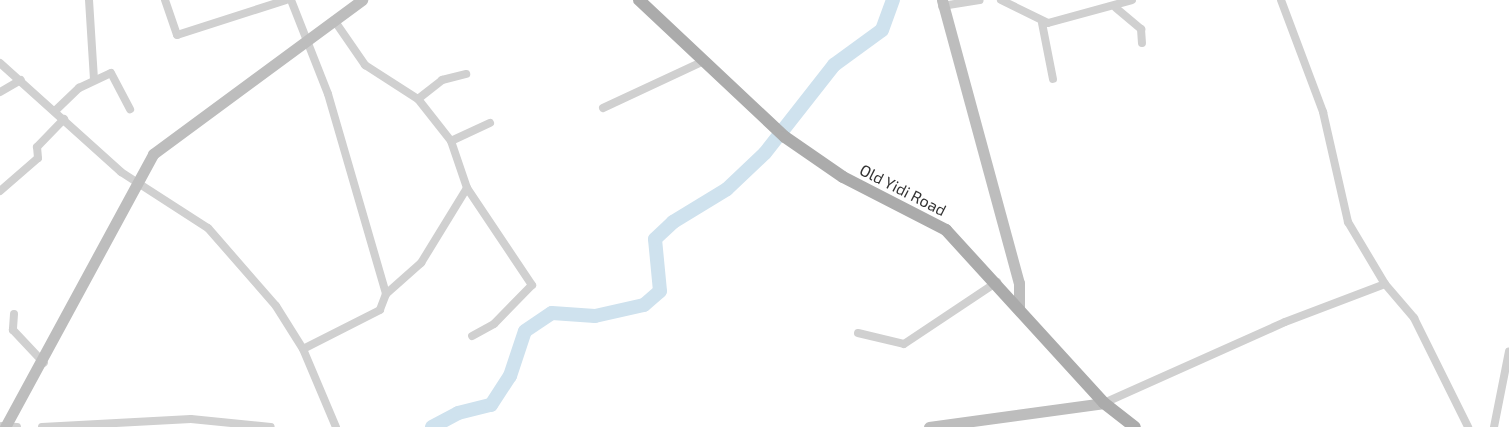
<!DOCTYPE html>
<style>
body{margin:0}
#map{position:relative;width:1509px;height:427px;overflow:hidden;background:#fff;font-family:"Exo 2",sans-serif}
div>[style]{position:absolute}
.river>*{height:14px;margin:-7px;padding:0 7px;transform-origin:7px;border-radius:7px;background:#cfe2ee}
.street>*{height:8px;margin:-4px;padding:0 4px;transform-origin:4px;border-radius:4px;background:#d0d0d0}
.secondary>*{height:11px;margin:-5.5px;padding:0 5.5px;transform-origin:5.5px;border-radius:5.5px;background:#bdbdbd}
.primary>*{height:12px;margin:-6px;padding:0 6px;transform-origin:6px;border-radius:6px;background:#ababab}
span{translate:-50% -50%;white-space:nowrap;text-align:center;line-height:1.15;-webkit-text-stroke:5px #fff;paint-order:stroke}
.street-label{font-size:16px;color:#333}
</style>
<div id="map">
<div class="river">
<div style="left:432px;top:427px;width:30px;rotate:-28deg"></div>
<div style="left:458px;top:413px;width:34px;rotate:-14deg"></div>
<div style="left:491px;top:405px;width:35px;rotate:-57deg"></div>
<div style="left:510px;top:376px;width:47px;rotate:-71.6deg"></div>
<div style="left:525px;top:331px;width:32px;rotate:-34deg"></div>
<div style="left:552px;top:313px;width:43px;rotate:4deg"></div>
<div style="left:595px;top:316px;width:50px;rotate:-12.7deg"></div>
<div style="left:644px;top:305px;width:21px;rotate:-41deg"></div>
<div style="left:660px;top:291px;width:52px;rotate:-95.5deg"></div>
<div style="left:655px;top:239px;width:25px;rotate:-43deg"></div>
<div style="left:673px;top:222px;width:63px;rotate:-31.4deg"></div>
<div style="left:727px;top:189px;width:52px;rotate:-43.5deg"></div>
<div style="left:765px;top:153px;width:112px;rotate:-51.9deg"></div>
<div style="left:834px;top:65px;width:59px;rotate:-36.1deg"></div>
<div style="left:882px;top:30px;width:32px;rotate:-70deg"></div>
</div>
<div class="street">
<div style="left:89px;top:0;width:80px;rotate:86.4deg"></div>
<div style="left:165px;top:0;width:37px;rotate:71deg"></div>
<div style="left:177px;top:35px;width:114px;rotate:-17.8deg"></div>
<div style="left:291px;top:0;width:101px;rotate:68.5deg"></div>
<div style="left:328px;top:94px;width:208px;rotate:73.8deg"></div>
<div style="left:386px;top:294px;width:17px;rotate:111deg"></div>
<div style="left:380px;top:310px;width:86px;rotate:153.1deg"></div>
<div style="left:1001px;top:0;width:52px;rotate:26.1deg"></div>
<div style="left:1048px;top:23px;width:87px;rotate:-15.3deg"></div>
<div style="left:1281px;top:0;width:120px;rotate:69.4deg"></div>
<div style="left:1323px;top:112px;width:113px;rotate:77.2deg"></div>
<div style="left:1348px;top:222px;width:72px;rotate:59.2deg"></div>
<div style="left:1385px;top:284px;width:45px;rotate:49.5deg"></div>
<div style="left:1414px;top:318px;width:122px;rotate:63.6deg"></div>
<div style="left:942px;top:6px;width:38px;rotate:-9deg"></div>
<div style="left:1116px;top:8px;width:33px;rotate:40deg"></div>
<div style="left:1141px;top:29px;width:14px;rotate:86deg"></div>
<div style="left:334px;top:20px;width:55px;rotate:55.4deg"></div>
<div style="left:365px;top:65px;width:63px;rotate:32.7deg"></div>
<div style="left:418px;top:99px;width:53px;rotate:51.8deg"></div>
<div style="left:451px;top:141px;width:50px;rotate:71.2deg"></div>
<div style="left:467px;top:188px;width:117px;rotate:56.2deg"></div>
<div style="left:532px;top:285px;width:54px;rotate:134.3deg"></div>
<div style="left:494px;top:324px;width:25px;rotate:151deg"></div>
<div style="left:1042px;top:23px;width:57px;rotate:78.9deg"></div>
<div style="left:0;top:63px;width:163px;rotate:42deg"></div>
<div style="left:121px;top:172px;width:103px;rotate:32.8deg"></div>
<div style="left:208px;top:228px;width:103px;rotate:48.9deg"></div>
<div style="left:276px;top:306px;width:51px;rotate:57.9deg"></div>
<div style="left:303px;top:349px;width:85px;rotate:67.1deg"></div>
<div style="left:0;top:92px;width:24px;rotate:-30deg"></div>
<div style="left:418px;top:99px;width:31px;rotate:-38deg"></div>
<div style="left:442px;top:80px;width:25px;rotate:-14deg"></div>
<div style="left:603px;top:108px;width:111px;rotate:-25deg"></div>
<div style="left:56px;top:110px;width:32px;rotate:-44deg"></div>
<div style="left:79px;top:88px;width:35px;rotate:-25deg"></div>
<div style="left:111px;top:73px;width:41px;rotate:62.2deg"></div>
<div style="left:451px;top:141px;width:43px;rotate:-24.8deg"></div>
<div style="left:0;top:191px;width:50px;rotate:-41deg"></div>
<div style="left:38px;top:158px;width:11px;rotate:-95deg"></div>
<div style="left:37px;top:147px;width:39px;rotate:-46deg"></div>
<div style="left:386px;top:294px;width:47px;rotate:-41.5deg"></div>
<div style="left:421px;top:263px;width:88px;rotate:-58.5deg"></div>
<div style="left:14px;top:314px;width:16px;rotate:94deg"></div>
<div style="left:13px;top:330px;width:45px;rotate:46.8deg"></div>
<div style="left:858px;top:333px;width:47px;rotate:13.4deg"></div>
<div style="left:904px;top:344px;width:112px;rotate:-33.7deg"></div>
<div style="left:1104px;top:403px;width:198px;rotate:-24.1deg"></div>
<div style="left:1285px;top:322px;width:107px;rotate:-20.8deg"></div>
<div style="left:2px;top:426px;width:15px;rotate:4deg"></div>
<div style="left:42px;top:427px;width:149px;rotate:-3.1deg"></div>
<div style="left:191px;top:419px;width:80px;rotate:5.7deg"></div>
<div style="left:1494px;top:427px;width:77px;rotate:-78.8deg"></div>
</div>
<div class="secondary">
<div style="left:942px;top:0;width:293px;rotate:74.8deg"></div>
<div style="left:1019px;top:283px;width:25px;rotate:90deg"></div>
<div style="left:5px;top:427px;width:311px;rotate:-61.5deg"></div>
<div style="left:153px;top:154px;width:260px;rotate:-36.4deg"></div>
<div style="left:929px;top:427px;width:177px;rotate:-7.8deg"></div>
</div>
<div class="primary">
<div style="left:639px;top:0;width:200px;rotate:43.2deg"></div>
<div style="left:785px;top:137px;width:70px;rotate:34.6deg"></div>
<div style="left:843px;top:177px;width:116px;rotate:27.2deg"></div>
<div style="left:946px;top:230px;width:234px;rotate:47.6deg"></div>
<div style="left:1104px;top:403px;width:39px;rotate:38deg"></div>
</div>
<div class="street-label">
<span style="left:903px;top:190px;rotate:27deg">Old Yidi Road</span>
</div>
</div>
